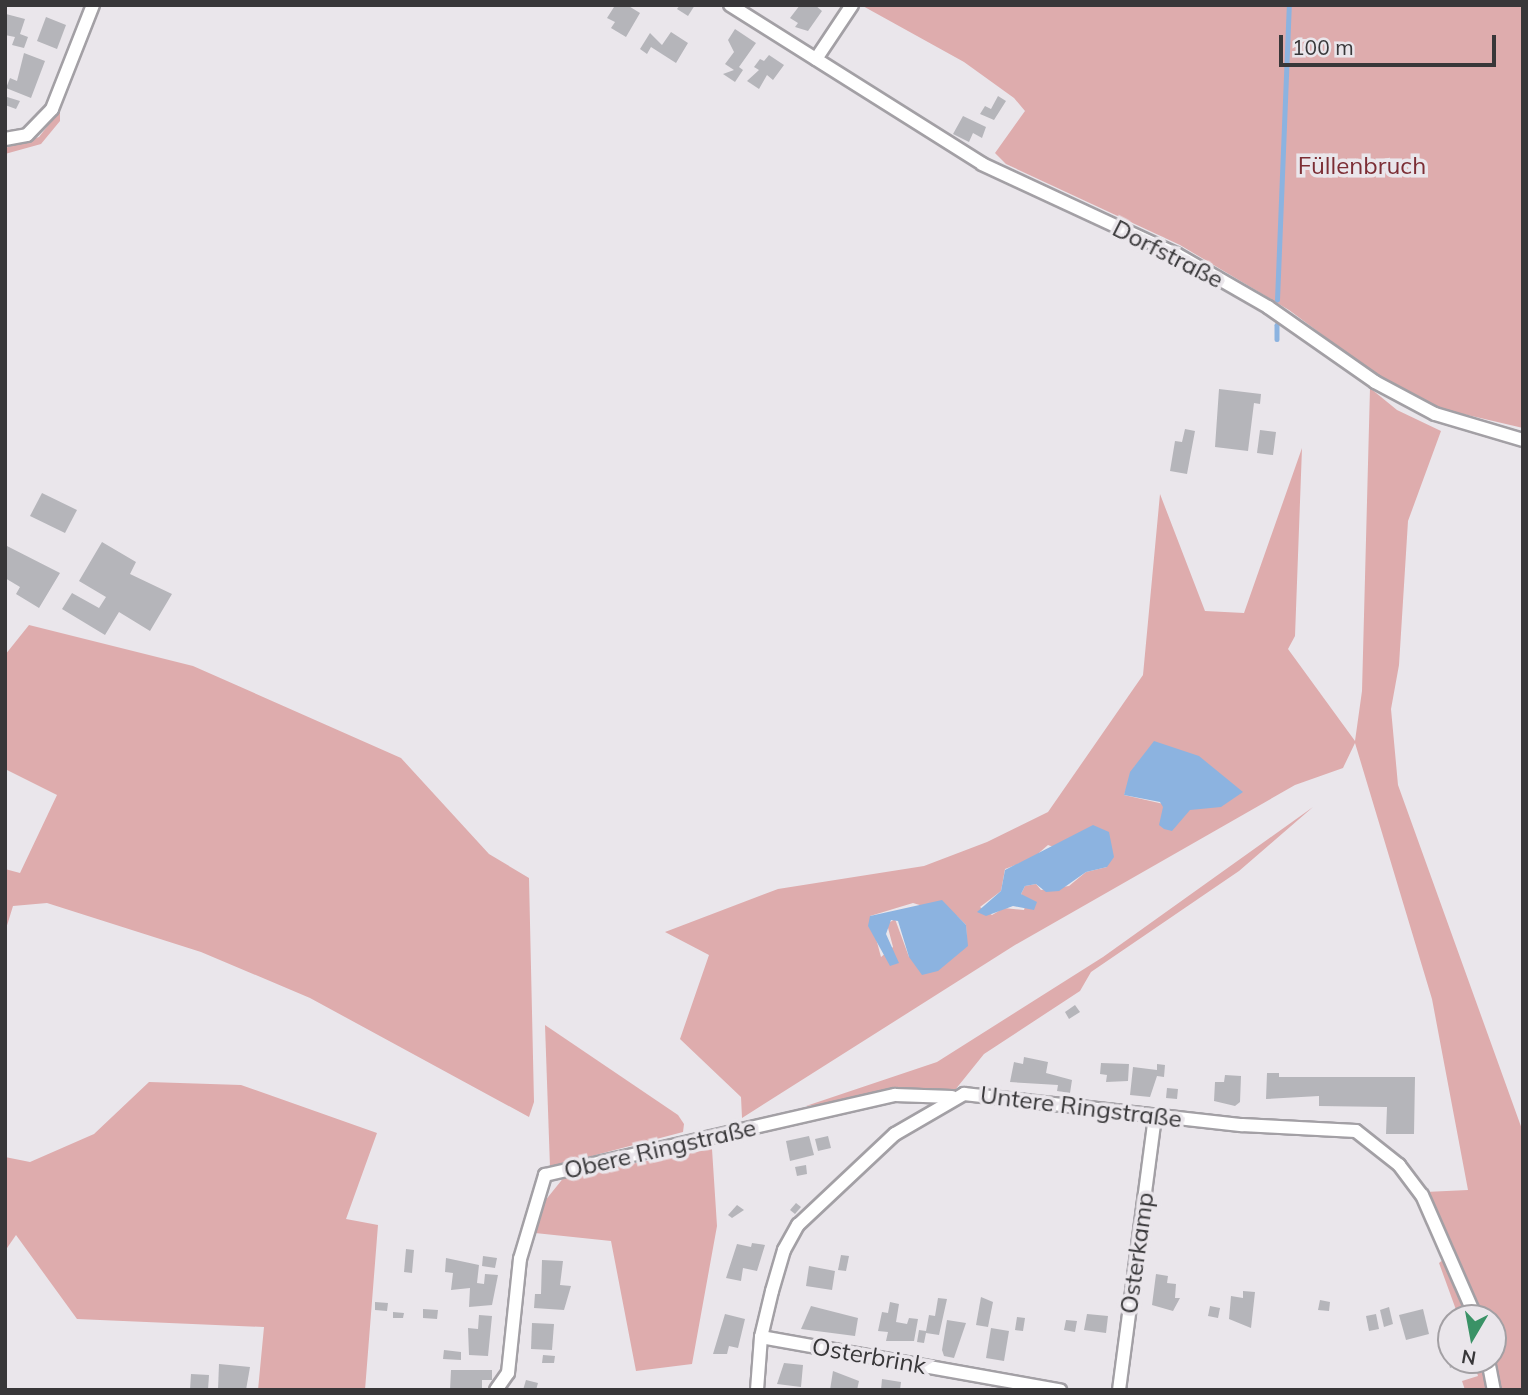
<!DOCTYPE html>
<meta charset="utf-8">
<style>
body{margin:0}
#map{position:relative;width:1528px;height:1395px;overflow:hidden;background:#eae6eb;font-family:Mulish,sans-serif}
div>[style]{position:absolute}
.green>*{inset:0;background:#deacad}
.water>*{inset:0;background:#8cb3e0}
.stream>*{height:4.5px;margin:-2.25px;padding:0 2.25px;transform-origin:2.25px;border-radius:2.25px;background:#8cb3e0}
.building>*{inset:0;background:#b5b5ba}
.roads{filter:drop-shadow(2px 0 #a3a0a5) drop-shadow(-2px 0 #a3a0a5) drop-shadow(0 2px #a3a0a5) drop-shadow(0 -2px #a3a0a5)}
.minor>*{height:12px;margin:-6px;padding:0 6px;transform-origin:6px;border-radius:6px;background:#fff}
span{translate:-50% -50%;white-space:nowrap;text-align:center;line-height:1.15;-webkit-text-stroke:7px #eae6eb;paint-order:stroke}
.park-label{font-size:24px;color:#7c2e35}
.street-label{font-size:24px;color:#383739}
.frame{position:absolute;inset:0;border:7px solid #383739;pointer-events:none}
.north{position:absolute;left:1437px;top:1304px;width:70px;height:70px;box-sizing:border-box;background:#eae6eb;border:2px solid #a3a0a4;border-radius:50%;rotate:190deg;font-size:19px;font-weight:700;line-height:28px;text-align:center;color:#383739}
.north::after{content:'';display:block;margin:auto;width:24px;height:32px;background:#3a9266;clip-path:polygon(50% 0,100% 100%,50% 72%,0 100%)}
.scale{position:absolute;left:1279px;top:35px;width:217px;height:32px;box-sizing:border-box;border:4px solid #383739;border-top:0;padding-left:9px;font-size:21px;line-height:24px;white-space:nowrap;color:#383739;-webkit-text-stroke:5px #eae6eb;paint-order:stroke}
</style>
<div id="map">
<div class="green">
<div style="clip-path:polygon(861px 5px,1523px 5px,1523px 428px,1429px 406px,1379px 377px,1289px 310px,1180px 245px,1006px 164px,995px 153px,1025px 111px,1014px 98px,964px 62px)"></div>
<div style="clip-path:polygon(60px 110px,60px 121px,41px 144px,5px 154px,5px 148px,39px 137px)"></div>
<div style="clip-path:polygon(evenodd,1370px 388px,1397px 410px,1441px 431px,1408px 521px,1399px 665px,1391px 709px,1398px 785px,1523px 1132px,1523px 1390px,1465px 1390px,1462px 1381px,1478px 1376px,1473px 1360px,1493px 1360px,1493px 1318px,1459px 1318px,1439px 1263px,1453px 1252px,1434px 1203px,1425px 1192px,1468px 1190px,1432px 999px,1355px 743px,1343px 768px,1295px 785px,1015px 945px,742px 1118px,741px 1097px,680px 1039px,709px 955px,665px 932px,778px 889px,924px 866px,987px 842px,1048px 812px,1143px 675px,1160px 494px,1205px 611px,1244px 613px,1302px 448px,1295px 636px,1288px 649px,1355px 741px,1362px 691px,1370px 388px,1135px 766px,1190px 810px,1124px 795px,1135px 766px,1370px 388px,1048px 845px,1107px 867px,1086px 872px,1069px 886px,1041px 890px,1036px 884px,1025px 886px,1021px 894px,1027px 900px,1024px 910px,1004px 908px,992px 915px,980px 907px,1001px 891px,1005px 869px,1033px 858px,1048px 845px,1370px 388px,913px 903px,957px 916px,966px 925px,967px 946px,909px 957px,895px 919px,887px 924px,893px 947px,881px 957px,870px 916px,913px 903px)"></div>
<div style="clip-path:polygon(29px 625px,193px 666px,401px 758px,489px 854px,529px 878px,534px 1102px,529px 1117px,310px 998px,201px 952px,47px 903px,13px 906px,5px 932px,5px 869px,20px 873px,57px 795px,5px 769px,5px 655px)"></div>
<div style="clip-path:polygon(1313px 807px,1239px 871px,1091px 972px,1080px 991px,984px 1054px,955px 1090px,806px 1106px,937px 1062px,1103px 957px)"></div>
<div style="clip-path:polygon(545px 1025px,678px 1115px,684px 1124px,683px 1132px,550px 1167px)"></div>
<div style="clip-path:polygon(149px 1082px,241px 1085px,377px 1133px,346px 1219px,378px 1225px,365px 1390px,258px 1390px,264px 1327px,77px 1319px,16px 1235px,5px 1251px,5px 1157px,30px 1162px,94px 1134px)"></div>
<div style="clip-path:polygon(712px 1149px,717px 1226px,692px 1364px,636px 1371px,611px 1241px,535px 1233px,540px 1207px,565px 1176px)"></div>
</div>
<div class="water">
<div style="clip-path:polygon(1154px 741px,1199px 756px,1243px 792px,1221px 807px,1190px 810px,1172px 831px,1164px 829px,1159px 825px,1163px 807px,1160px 802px,1124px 795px,1130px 772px)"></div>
<div style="clip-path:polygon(1093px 825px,1109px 832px,1114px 857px,1107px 867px,1086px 872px,1059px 891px,1046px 892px,1036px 884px,1025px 886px,1021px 894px,1037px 902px,1034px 910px,1013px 906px,986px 916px,977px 912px,1001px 891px,1005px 870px)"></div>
<div style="clip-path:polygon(942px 900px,966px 925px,968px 946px,938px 971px,922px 975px,909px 957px,898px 921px,891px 920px,886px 934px,899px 963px,890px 966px,868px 926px,870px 916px)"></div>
</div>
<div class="stream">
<div style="left:1277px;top:300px;width:295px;rotate:-87.7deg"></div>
<div style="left:1277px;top:325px;width:14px;rotate:90deg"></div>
</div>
<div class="building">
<div style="clip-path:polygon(610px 5px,627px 5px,640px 13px,626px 37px,611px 28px,615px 22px,607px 18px,614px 7px)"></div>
<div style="clip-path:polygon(680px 5px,695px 5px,688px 16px,677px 9px)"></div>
<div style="clip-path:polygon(800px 5px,815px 5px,822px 11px,808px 31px,795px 27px,798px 23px,790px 18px)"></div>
<div style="clip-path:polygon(6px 14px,25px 19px,20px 34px,28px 37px,24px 48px,12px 45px,15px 37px,5px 35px)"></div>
<div style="clip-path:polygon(46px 17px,66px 25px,57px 49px,37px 41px)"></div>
<div style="clip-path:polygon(735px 29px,756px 43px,739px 67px,743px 70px,735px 82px,723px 74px,734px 70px,725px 64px,734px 52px,728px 40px)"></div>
<div style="clip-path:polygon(671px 32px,688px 43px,676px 63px,651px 47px,647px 54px,640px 49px,650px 33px,662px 45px)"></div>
<div style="clip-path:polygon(24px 53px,45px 61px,31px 98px,6px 88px,10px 78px,17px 81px)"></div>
<div style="clip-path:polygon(769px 55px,784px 65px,773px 80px,767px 75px,759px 89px,747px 81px,759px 70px,754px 67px,760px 59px,764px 61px)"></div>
<div style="clip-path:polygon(998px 96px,1006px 101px,994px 120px,980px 114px,985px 106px,991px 109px)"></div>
<div style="clip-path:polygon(7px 97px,20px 101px,16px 109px,5px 105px)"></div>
<div style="clip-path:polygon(963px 116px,986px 127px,982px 138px,973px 133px,969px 142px,953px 134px)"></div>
<div style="clip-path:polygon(1219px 389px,1261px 394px,1260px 404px,1254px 403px,1248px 451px,1215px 447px)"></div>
<div style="clip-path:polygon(1185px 429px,1195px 431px,1187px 474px,1170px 471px,1175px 441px,1182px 442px)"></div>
<div style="clip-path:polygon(1260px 430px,1276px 432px,1273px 455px,1257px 453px)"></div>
<div style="clip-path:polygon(42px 493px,77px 510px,65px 533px,30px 516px)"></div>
<div style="clip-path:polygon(102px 542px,136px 562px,130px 574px,172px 594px,150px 631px,119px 612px,105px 635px,62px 609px,72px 593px,99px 608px,106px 597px,79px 581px)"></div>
<div style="clip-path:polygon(5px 545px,60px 573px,39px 608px,16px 594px,20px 587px,5px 578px)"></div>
<div style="clip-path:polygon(1075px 1005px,1080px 1012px,1069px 1019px,1065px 1012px)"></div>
<div style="clip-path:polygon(1024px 1057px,1048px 1062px,1046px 1073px,1072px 1080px,1070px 1093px,1057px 1091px,1058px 1085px,1010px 1082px,1014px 1062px,1023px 1064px)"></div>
<div style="clip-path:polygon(1101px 1063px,1129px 1064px,1128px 1081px,1106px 1082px,1107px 1075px,1100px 1074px)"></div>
<div style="clip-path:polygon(1157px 1064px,1165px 1065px,1164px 1077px,1157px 1076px,1150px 1097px,1130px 1095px,1133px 1067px,1157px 1070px)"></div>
<div style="clip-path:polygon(1267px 1073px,1279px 1073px,1279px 1077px,1415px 1077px,1414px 1134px,1386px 1134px,1387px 1107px,1319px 1106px,1319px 1096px,1266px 1099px)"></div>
<div style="clip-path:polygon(1225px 1075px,1241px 1076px,1240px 1102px,1235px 1106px,1214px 1101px,1215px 1082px,1224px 1082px)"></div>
<div style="clip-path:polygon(1167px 1088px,1178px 1089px,1177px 1099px,1166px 1098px)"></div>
<div style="clip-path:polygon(809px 1136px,814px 1155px,790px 1161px,786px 1141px)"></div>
<div style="clip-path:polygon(828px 1136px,831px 1148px,818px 1151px,815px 1139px)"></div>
<div style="clip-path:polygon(806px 1165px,807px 1174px,797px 1176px,795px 1167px)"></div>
<div style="clip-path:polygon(796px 1203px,801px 1207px,795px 1214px,790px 1210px)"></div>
<div style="clip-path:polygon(737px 1205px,744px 1210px,732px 1218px,728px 1215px)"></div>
<div style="clip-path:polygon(752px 1243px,765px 1245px,757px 1271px,743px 1268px,741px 1281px,726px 1278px,737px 1244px,751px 1247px)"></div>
<div style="clip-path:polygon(406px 1249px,414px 1250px,412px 1273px,404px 1272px)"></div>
<div style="clip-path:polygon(841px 1255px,849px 1256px,846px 1271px,838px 1270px)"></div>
<div style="clip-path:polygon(483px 1256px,497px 1258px,495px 1268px,482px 1266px)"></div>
<div style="clip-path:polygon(446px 1258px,479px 1265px,477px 1283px,484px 1284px,485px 1274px,498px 1275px,492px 1305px,469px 1307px,470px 1288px,451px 1290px,453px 1273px,445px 1272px)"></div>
<div style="clip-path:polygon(542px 1260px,563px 1261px,560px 1285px,571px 1286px,564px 1310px,534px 1308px,535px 1294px,541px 1294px)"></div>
<div style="clip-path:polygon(809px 1266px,835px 1271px,832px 1290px,806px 1286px)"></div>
<div style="clip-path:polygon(1156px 1274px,1168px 1276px,1167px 1283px,1176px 1284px,1175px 1298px,1180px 1298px,1173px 1311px,1152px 1305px)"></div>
<div style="clip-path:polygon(1243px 1291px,1255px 1292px,1251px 1328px,1229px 1319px,1231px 1296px,1243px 1298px)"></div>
<div style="clip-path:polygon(981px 1297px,993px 1302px,988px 1327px,976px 1325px)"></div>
<div style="clip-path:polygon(938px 1298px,947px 1299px,939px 1335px,926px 1333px,924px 1343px,917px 1342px,919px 1330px,926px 1331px,929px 1315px,935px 1316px)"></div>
<div style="clip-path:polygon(1320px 1300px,1330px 1302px,1329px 1311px,1318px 1310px)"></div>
<div style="clip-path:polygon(375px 1302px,388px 1303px,387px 1311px,375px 1310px)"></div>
<div style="clip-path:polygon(890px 1302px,899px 1304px,896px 1322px,907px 1324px,909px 1318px,918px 1319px,914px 1341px,886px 1341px,888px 1332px,878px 1331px,882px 1312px,888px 1313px)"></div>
<div style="clip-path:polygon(811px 1306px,858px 1318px,855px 1336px,801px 1329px)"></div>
<div style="clip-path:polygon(1210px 1306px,1220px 1308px,1218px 1318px,1208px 1316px)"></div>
<div style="clip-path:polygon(1389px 1307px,1393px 1324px,1384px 1327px,1380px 1310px)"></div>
<div style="clip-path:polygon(423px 1309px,438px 1310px,437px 1319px,423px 1318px)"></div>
<div style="clip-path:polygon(1423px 1309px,1429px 1334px,1406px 1340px,1399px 1315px)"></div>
<div style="clip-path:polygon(393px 1312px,404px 1313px,403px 1318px,393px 1318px)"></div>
<div style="clip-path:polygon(725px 1314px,745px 1319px,738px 1348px,729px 1346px,727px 1354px,713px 1354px)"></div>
<div style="clip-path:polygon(1087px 1314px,1108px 1316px,1106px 1333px,1084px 1330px)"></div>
<div style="clip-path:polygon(1376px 1314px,1379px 1329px,1369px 1331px,1366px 1316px)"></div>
<div style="clip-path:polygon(479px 1315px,492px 1316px,488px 1356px,469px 1355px,468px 1328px,478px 1329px)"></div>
<div style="clip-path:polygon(1017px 1317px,1025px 1318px,1023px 1331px,1015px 1330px)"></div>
<div style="clip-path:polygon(1451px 1318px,1451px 1329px,1447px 1330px,1444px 1319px)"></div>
<div style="clip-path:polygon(947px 1320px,966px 1323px,954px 1358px,944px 1356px,942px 1350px)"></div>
<div style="clip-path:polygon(1066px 1320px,1077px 1321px,1075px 1332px,1064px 1330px)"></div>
<div style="clip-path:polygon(532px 1323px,554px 1324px,552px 1350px,531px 1349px)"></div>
<div style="clip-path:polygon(991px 1328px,1009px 1331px,1004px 1361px,986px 1358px)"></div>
<div style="clip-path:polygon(444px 1350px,461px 1352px,461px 1360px,443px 1359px)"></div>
<div style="clip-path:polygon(1451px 1352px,1451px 1360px,1459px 1365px,1450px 1368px,1446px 1354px)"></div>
<div style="clip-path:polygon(543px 1355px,555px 1356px,554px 1363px,542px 1363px)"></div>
<div style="clip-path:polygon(784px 1363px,803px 1365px,801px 1387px,777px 1384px)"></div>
<div style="clip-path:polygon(219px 1364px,250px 1367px,246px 1390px,218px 1390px)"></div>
<div style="clip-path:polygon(451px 1370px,492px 1370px,492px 1380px,482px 1380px,482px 1390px,450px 1390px)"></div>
<div style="clip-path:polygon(833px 1371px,859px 1381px,857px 1390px,830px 1390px)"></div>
<div style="clip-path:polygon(191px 1374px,209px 1375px,208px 1390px,190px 1390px)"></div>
<div style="clip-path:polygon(882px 1379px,901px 1382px,900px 1390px,881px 1390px)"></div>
<div style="clip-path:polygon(526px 1380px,538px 1383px,536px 1390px,523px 1390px)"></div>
</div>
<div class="roads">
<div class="minor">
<div style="left:730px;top:5px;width:298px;rotate:32.2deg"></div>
<div style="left:982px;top:164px;width:214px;rotate:24.9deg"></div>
<div style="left:1176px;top:254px;width:106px;rotate:29.9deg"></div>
<div style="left:1268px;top:307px;width:131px;rotate:35deg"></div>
<div style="left:1375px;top:382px;width:68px;rotate:28.1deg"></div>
<div style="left:1435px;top:414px;width:92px;rotate:16.5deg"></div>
<div style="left:816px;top:59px;width:65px;rotate:-56.3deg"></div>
<div style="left:5px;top:139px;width:22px;rotate:-10deg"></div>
<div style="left:27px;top:135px;width:36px;rotate:-46deg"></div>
<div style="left:52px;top:109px;width:112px;rotate:-68.5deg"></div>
<div style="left:761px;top:1337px;width:304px;rotate:10.1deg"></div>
<div style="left:1488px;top:1360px;width:31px;rotate:79deg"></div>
<div style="left:496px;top:1390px;width:21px;rotate:-55deg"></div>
<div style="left:508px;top:1373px;width:115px;rotate:-84deg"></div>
<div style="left:520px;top:1259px;width:88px;rotate:-73.4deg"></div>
<div style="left:545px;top:1175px;width:359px;rotate:-12.9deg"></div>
<div style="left:895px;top:1095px;width:57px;rotate:2deg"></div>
<div style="left:757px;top:1390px;width:53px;rotate:-85.7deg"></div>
<div style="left:761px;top:1337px;width:47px;rotate:-76.6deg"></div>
<div style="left:772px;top:1291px;width:43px;rotate:-73.7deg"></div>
<div style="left:784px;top:1250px;width:29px;rotate:-61deg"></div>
<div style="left:798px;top:1225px;width:133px;rotate:-43.2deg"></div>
<div style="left:895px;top:1134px;width:80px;rotate:-30.1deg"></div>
<div style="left:964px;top:1094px;width:280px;rotate:6.4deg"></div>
<div style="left:1242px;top:1125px;width:114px;rotate:3deg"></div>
<div style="left:1356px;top:1131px;width:55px;rotate:38.3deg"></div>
<div style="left:1399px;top:1165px;width:38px;rotate:53deg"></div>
<div style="left:1422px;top:1195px;width:134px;rotate:66.3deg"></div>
<div style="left:1119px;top:1390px;width:276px;rotate:-82.5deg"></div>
</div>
</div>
<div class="park-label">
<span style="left:1362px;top:166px">Füllenbruch</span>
</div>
<div class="street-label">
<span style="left:1168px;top:254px;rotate:27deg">Dorfstraße</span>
<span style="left:1081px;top:1107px;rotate:7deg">Untere Ringstraße</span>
<span style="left:660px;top:1149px;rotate:-13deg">Obere Ringstraße</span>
<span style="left:1137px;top:1253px;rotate:-82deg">Osterkamp</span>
<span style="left:869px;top:1356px;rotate:10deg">Osterbrink</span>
</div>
<div class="frame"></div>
<div class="north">N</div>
<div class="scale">100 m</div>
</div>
